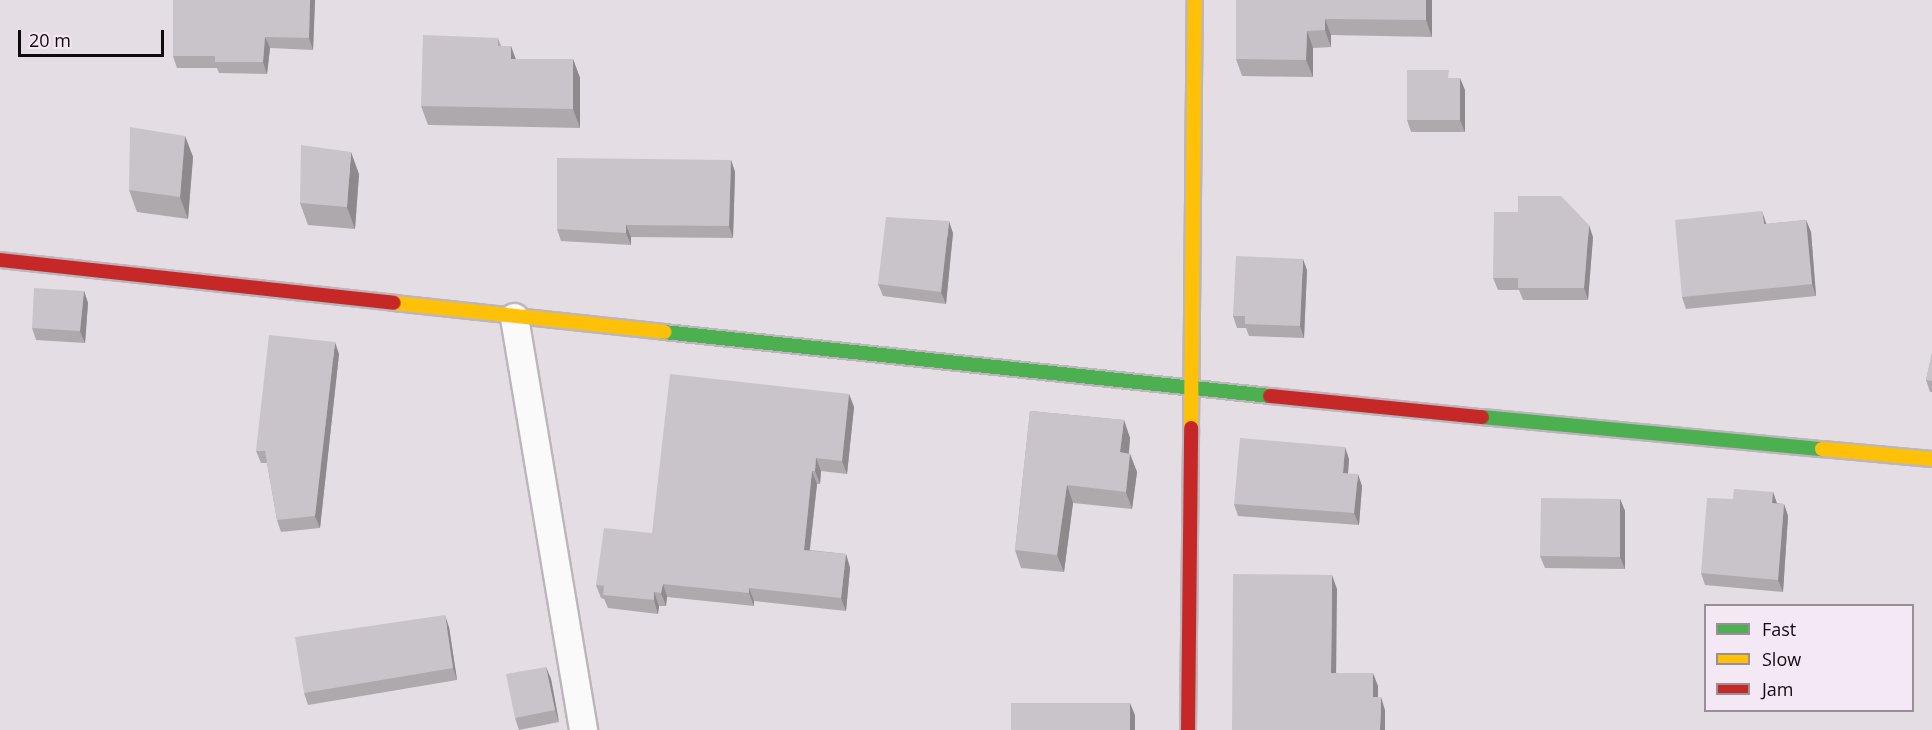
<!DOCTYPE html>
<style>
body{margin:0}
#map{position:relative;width:1932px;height:730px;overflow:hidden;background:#e4dee4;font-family:"Open Sans",sans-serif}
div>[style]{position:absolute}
.roads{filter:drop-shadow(2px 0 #bcb6bc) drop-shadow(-2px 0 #bcb6bc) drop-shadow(0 2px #bcb6bc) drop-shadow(0 -2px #bcb6bc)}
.lane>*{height:27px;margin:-13.5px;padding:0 13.5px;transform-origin:13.5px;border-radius:13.5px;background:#fbfafb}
.fast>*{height:14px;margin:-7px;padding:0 7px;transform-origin:7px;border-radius:7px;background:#4caf50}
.slow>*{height:14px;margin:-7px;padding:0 7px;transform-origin:7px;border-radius:7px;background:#ffc107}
.jam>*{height:14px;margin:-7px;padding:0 7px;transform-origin:7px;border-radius:7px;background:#c62828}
.wall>*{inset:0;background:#ada9ad}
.shaded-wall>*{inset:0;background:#8d898d}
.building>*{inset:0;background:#c9c4c9}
span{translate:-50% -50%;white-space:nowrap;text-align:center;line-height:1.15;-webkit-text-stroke:5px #f5e8f5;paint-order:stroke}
.legend{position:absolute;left:1704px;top:604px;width:210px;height:108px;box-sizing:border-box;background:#f5e8f5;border:2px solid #998f99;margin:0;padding:8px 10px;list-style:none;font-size:18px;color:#0e0a0e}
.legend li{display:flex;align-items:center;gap:12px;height:30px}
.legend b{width:30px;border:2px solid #998f99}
.scale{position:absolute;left:18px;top:30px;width:146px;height:27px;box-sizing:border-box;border:3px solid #0e0a0e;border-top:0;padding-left:8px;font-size:18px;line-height:21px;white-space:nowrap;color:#0e0a0e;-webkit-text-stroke:4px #f5e8f5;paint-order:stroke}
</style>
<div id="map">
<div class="roads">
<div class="lane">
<div style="left:514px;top:317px;width:419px;rotate:80.5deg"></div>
</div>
<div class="fast">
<div style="left:664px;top:332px;width:609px;rotate:6.03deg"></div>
<div style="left:1482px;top:417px;width:342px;rotate:5.4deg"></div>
</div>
<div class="slow">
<div style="left:394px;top:303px;width:272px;rotate:6.1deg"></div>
<div style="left:1191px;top:428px;width:428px;rotate:-89.5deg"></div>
<div style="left:1822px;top:449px;width:110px;rotate:5.2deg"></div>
</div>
<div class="jam">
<div style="left:0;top:260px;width:396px;rotate:6.2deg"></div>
<div style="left:1270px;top:396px;width:213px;rotate:5.7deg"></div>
<div style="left:1188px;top:730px;width:302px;rotate:-89.4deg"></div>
</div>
</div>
<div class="wall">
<div style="clip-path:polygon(315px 0,313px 50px,270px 48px,267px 74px,219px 73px,217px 68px,177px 68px,173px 56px)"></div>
<div style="clip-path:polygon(1236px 0,1432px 0,1432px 37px,1331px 35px,1331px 47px,1313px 48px,1313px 77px,1242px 76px,1236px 59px)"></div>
<div style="clip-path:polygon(498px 38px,501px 46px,516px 59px,573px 59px,580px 78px,580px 128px,428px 125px,421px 106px)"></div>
<div style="clip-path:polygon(1451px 78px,1465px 90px,1465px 132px,1411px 132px,1407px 120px)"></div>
<div style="clip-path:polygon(185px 136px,193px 157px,188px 219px,137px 212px,129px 190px)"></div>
<div style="clip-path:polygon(731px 160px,735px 172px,733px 238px,631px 237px,631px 245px,561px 241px,557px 229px)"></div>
<div style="clip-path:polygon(359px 174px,355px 229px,308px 225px,300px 203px)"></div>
<div style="clip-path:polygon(1806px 220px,1811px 232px,1816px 296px,1686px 309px,1682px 297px,1766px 224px)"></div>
<div style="clip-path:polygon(953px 233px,946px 304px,883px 296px,878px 284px)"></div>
<div style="clip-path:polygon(1593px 237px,1588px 300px,1523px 300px,1519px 290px,1498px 290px,1493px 278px)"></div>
<div style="clip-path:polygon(1307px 270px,1304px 338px,1249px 336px,1246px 328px,1237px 328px,1233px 316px)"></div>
<div style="clip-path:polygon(84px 291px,88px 303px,85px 343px,36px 340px,32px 328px)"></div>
<div style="clip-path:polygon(1932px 353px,1932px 392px,1930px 392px,1926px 380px)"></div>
<div style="clip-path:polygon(339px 354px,320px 528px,281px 532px,277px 520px,267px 463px,261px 463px,256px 451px)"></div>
<div style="clip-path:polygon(849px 394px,854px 407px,847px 474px,821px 471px,820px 484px,817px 484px,810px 550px,846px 554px,850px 568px,846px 611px,754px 601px,754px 606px,667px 597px,666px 606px,659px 606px,658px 614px,608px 608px,604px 599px,601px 598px,596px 585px,652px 533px)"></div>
<div style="clip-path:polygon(1030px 411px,1124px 420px,1130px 438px,1129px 453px,1130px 454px,1137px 472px,1132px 509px,1073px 503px,1064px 572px,1021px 568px,1015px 550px)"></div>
<div style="clip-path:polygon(1349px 459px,1348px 474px,1362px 486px,1359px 525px,1238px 516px,1234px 504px)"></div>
<div style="clip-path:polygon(1773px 492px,1777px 503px,1784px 504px,1788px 516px,1783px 592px,1705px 585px,1701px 573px,1733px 499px)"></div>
<div style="clip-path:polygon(1620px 499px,1625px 511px,1625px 569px,1545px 568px,1540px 556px)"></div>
<div style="clip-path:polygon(449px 627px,457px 680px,308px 705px,304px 693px)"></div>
<div style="clip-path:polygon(546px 667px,551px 679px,559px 722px,519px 730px,515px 718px)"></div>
</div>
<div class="shaded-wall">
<div style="clip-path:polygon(310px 0,315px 0,313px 50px,309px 38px)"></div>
<div style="clip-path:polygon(1426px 0,1432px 0,1432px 37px,1426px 20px)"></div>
<div style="clip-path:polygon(1325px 19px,1331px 35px,1331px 47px,1325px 30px)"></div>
<div style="clip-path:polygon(1307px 31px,1313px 48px,1313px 77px,1306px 60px)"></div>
<div style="clip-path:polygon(265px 37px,270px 48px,267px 74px,263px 62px)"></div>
<div style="clip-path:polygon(511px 46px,518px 65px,511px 59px)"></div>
<div style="clip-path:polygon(573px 59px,580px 78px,580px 128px,573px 109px)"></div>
<div style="clip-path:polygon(1460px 78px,1465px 90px,1465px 132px,1460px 120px)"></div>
<div style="clip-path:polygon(185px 136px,193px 157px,188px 219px,180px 197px)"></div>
<div style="clip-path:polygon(351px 152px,359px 174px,355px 229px,347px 207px)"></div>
<div style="clip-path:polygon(731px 160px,735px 172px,733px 238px,729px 226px)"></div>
<div style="clip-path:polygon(1762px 211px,1766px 223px,1768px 236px,1764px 224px)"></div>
<div style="clip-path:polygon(1806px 220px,1811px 232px,1816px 296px,1812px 284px)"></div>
<div style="clip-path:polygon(949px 221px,953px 233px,946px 304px,941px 292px)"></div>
<div style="clip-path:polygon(626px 225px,631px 237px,631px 245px,626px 233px)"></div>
<div style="clip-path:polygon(1589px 225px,1593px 237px,1588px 300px,1584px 288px)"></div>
<div style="clip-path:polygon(1303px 259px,1307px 270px,1304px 338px,1300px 326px)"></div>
<div style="clip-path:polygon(84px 291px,88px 303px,85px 343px,80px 331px)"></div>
<div style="clip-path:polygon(335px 342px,339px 354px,320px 528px,315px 516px)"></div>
<div style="clip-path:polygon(849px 394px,854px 407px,847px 474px,842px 461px)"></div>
<div style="clip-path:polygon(1124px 420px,1130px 438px,1127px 470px,1120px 452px)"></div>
<div style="clip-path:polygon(1345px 447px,1349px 459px,1347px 485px,1343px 473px)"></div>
<div style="clip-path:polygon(1130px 454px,1137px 472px,1132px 509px,1126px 492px)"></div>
<div style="clip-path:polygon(816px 458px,821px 471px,820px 484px,815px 471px)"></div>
<div style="clip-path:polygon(812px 471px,817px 484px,808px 563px,804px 550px)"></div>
<div style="clip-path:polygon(1358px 474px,1362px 486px,1359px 525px,1354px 513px)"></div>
<div style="clip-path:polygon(1067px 485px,1073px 503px,1064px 572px,1057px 555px)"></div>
<div style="clip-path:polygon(1773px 492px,1777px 504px,1772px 503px)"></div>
<div style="clip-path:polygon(1620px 499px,1625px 511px,1625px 569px,1620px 557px)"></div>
<div style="clip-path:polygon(1784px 504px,1788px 516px,1783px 592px,1778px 580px)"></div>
<div style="clip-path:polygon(846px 554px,850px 568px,846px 611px,841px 598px)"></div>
<div style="clip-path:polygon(1332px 575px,1337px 589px,1336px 686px,1331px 673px)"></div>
<div style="clip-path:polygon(663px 584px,667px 597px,666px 606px,661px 593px)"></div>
<div style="clip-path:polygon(749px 588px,754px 601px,754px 606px,749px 593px)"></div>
<div style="clip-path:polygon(654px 592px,659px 606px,658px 614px,654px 600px)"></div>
<div style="clip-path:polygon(445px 615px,449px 627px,457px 680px,453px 668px)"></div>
<div style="clip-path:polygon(546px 667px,551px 679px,559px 722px,555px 710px)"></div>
<div style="clip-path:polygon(1373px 673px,1378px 686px,1378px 710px,1373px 697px)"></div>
<div style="clip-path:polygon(1381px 697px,1385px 710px,1385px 730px,1380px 730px)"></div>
<div style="clip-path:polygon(1130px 703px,1135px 715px,1135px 730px,1130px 730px)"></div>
</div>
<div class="building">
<div style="clip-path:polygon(173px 0,310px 0,309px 38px,265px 37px,263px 62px,215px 62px,215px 56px,173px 56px)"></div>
<div style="clip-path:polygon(1236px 0,1426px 0,1426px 20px,1325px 19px,1325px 30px,1307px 31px,1306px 60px,1236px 59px)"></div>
<div style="clip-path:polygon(423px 35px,498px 38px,498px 46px,511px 46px,511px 59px,573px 59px,573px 109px,421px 106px)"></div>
<div style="clip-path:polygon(1407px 70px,1449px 70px,1448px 78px,1460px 78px,1460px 120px,1407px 120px)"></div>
<div style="clip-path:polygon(130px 127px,185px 136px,180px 197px,129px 190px)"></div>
<div style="clip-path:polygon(301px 145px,351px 152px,347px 207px,300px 203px)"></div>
<div style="clip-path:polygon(557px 158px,731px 160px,729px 226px,626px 225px,626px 233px,557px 229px)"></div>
<div style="clip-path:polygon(1518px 196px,1561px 196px,1589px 225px,1584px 288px,1518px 288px,1518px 278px,1493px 278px,1494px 212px,1518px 212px)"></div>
<div style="clip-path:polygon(1762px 211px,1764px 224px,1806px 220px,1812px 284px,1682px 297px,1675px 220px)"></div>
<div style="clip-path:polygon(886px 217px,949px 221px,941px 292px,878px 284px)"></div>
<div style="clip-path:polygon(1236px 256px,1303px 259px,1300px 326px,1245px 324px,1245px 316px,1233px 316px)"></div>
<div style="clip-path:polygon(34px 288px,84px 291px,80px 331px,32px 328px)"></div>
<div style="clip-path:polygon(269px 335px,335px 342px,315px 516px,277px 520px,265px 451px,256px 451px)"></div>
<div style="clip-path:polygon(1932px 353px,1932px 381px,1926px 380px)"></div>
<div style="clip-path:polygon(670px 374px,849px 394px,842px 461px,816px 458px,815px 471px,812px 471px,804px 550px,846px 554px,841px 598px,749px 588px,749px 593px,663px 584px,661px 593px,654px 592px,654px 600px,603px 595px,604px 586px,596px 585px,604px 528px,652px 533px)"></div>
<div style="clip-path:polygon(1030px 411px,1124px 420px,1120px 452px,1130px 454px,1126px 492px,1067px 485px,1057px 555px,1015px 550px)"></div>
<div style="clip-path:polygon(1240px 438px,1345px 447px,1343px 473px,1358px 474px,1354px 513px,1234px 504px)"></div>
<div style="clip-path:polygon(1734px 489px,1773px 492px,1772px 503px,1784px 504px,1778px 580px,1701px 573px,1707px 498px,1733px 499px)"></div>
<div style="clip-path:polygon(1541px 498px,1620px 499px,1620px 557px,1540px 556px)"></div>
<div style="clip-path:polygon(1233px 574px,1332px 575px,1331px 673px,1373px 673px,1373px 697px,1381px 697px,1380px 730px,1232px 730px)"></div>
<div style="clip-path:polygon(445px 615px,453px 668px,304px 693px,295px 637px)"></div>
<div style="clip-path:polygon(546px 667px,555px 710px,515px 718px,506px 674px)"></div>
<div style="clip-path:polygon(1011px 703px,1130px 703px,1130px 730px,1011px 730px)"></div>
</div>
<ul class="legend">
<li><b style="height:8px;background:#4caf50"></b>Fast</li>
<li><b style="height:8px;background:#ffc107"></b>Slow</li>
<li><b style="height:8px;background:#c62828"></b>Jam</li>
</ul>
<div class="scale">20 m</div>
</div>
